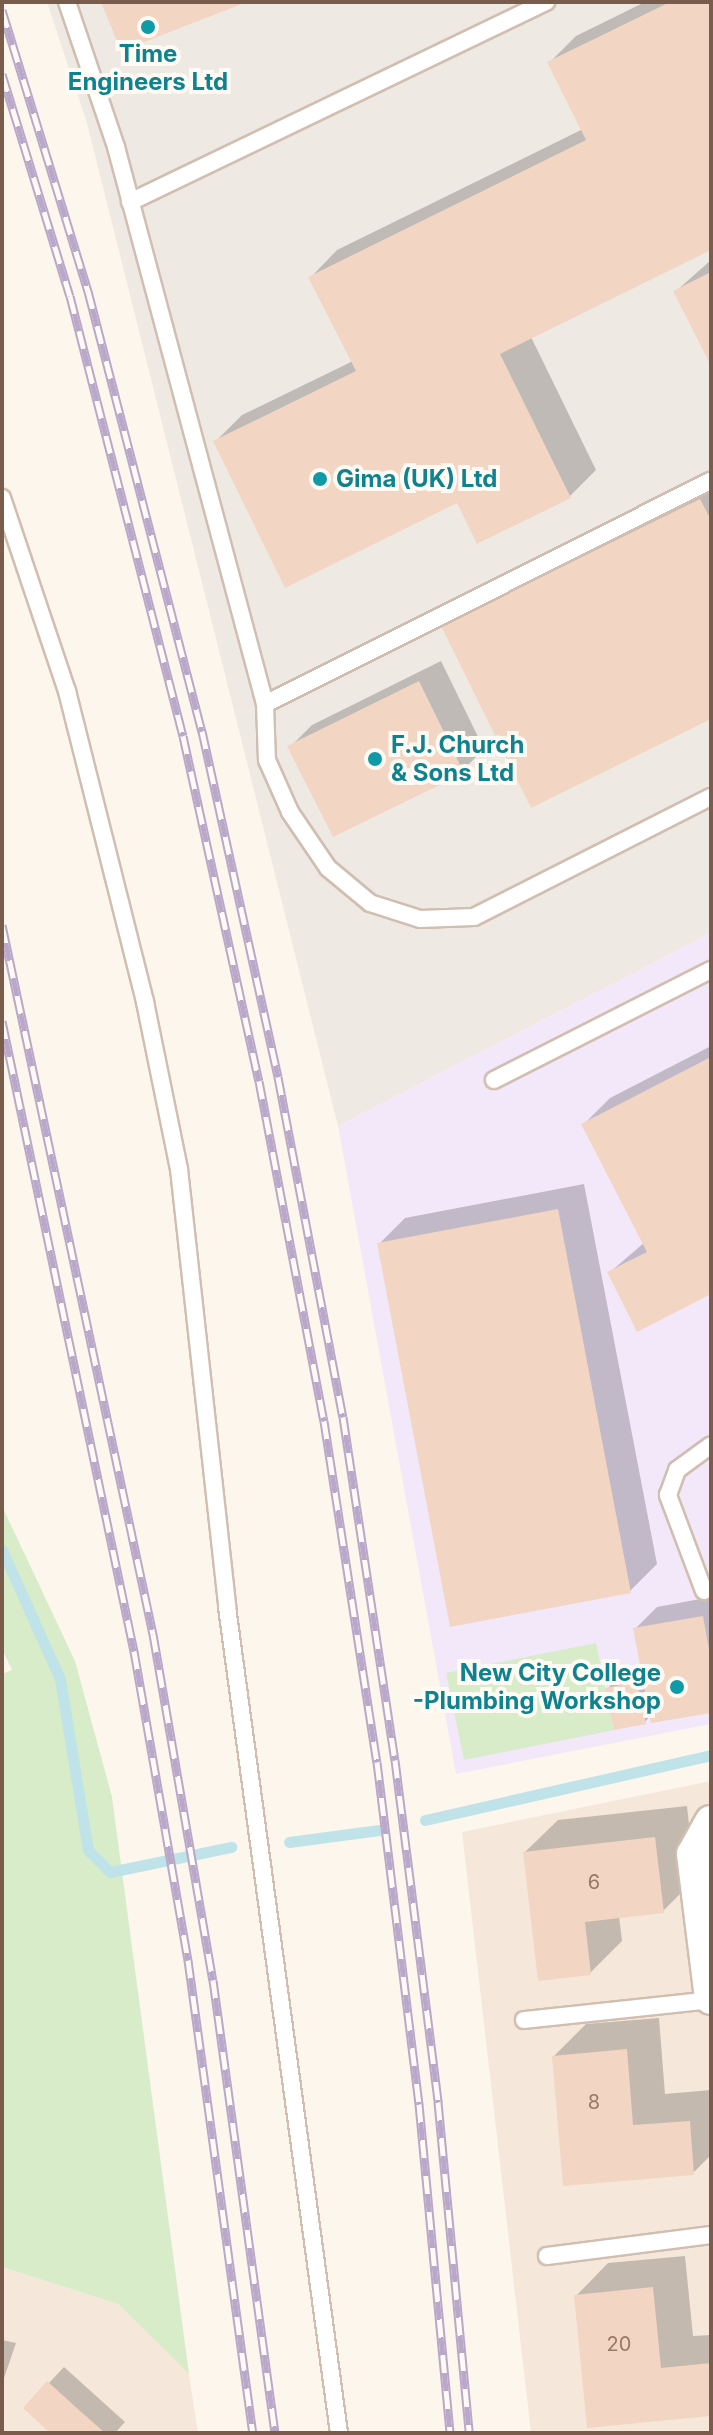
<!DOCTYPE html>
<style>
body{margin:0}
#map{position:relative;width:713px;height:2435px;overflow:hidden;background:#fdf6ec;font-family:Inter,sans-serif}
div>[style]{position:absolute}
.residential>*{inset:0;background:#f5e8da}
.industrial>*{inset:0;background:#efe9e4}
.education>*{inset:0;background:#f3e8fa}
.green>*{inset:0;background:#d8ecc9}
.shadow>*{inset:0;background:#0003}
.stream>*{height:11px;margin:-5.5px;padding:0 5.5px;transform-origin:5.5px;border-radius:5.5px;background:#bfe3e8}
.building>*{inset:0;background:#f3d5c3}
.roads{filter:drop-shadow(2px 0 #d1beb0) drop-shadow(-2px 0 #d1beb0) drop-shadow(0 2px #d1beb0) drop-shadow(0 -2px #d1beb0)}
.lane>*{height:16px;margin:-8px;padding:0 8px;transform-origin:8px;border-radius:8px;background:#fff}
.street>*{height:32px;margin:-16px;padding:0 16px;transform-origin:16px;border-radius:16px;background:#fff}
.rail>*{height:9px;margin-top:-4.5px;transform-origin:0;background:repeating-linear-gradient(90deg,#fffaf3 0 18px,#b9a8c9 0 36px);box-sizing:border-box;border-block:2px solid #b9a8c9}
.dots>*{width:22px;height:22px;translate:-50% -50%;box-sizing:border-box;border:4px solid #fffaf3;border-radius:50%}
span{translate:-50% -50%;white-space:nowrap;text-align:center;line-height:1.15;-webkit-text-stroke:8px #fffaf3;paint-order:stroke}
.number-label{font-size:20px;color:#987a6a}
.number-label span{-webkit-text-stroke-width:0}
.culture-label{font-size:24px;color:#0d838f;font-weight:700}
.left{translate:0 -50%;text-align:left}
.right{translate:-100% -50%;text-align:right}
.frame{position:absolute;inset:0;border:4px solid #7a5c4d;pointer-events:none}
</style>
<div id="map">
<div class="residential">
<div style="clip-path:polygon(711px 1781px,711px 2433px,531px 2433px,462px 1832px)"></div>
<div style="clip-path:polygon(2px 2267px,118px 2304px,189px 2374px,198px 2433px,2px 2433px)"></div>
</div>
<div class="industrial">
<div style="clip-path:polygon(47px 2px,711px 2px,711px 933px,338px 1126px,87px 123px)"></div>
</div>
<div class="education">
<div style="clip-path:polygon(711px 933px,711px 1724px,456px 1774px,338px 1126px)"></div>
</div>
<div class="green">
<div style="clip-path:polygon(2px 1506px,75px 1661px,112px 1797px,189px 2374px,118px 2304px,2px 2267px,2px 1674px,12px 1670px,2px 1649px)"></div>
<div style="clip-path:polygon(596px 1643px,614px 1730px,464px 1760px,446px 1673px)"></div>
</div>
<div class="shadow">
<div style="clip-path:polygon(645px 2px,711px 2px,711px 248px,531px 337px,596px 470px,570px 496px,458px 500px,215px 442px,242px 415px,353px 361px,311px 277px,337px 250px,583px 129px,550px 62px,576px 36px)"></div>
<div style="clip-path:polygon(711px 260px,711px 362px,675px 292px)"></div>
<div style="clip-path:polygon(711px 481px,711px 717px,443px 627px,470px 600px)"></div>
<div style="clip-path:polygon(441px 661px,484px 749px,462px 771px,290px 747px,312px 725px)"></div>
<div style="clip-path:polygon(711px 1046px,711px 1292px,638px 1329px,610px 1272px,645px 1242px,584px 1124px,610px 1098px)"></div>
<div style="clip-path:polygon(584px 1184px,657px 1564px,630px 1591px,379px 1244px,405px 1218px)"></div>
<div style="clip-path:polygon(711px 1597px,711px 1711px,651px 1715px,645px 1722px,607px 1689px,615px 1681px,644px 1676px,635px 1629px,657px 1607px)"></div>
<div style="clip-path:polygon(687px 1806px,695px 1879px,663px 1911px,619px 1916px,622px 1941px,590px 1973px,525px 1852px,558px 1820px)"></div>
<div style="clip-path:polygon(659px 2018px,665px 2094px,711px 2090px,711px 2155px,693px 2173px,565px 2184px,554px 2056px,586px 2024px)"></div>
<div style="clip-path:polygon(685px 2256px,693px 2336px,711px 2335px,711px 2414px,576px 2296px,608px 2263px)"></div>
<div style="clip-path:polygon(2px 2340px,16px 2343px,2px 2384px)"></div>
<div style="clip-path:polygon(64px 2367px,125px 2422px,115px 2433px,53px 2433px,49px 2383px)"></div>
</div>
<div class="stream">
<div style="left:2px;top:1550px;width:141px;rotate:65.8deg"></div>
<div style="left:60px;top:1679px;width:173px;rotate:80.7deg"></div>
<div style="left:88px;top:1850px;width:31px;rotate:45deg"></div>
<div style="left:110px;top:1872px;width:124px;rotate:-11.7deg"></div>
<div style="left:425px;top:1820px;width:293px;rotate:-12.8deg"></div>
<div style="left:289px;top:1842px;width:91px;rotate:-7.6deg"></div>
</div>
<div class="building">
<div style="clip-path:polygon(101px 2px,247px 2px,121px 51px)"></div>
<div style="clip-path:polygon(670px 2px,711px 2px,711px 250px,500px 354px,571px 498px,477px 544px,457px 503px,285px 588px,213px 441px,356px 371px,308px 277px,586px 140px,547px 62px)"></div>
<div style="clip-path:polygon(711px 272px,711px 366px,673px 291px)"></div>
<div style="clip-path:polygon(700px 499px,711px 520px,711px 719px,531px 808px,441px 626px)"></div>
<div style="clip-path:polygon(419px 681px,464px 773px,333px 837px,287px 746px)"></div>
<div style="clip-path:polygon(709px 1058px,711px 1294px,637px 1332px,607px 1272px,647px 1252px,581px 1124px)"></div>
<div style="clip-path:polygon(558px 1209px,631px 1593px,450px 1627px,377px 1243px)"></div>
<div style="clip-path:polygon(703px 1616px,711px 1661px,711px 1713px,651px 1723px,633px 1628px)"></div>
<div style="clip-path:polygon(637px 1682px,646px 1724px,614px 1730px,605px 1688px)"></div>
<div style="clip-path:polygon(655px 1837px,664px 1913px,585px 1922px,591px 1975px,538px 1981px,523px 1852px)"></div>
<div style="clip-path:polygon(627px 2049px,633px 2125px,690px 2121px,694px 2175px,563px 2186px,552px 2056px)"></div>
<div style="clip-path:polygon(653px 2287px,661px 2368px,711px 2363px,711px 2416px,587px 2428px,574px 2295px)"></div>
<div style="clip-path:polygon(47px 2381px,79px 2410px,105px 2433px,50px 2433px,23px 2408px)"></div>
</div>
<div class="roads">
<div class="lane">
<div style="left:67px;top:2px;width:153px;rotate:71.3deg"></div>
<div style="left:116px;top:147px;width:577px;rotate:75.02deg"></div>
<div style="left:265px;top:704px;width:56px;rotate:88deg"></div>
<div style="left:267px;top:760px;width:57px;rotate:66.1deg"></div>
<div style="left:290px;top:812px;width:68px;rotate:55.8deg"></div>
<div style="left:328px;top:868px;width:55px;rotate:39.8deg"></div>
<div style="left:370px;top:903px;width:52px;rotate:17.7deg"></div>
<div style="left:420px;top:919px;width:54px;rotate:-2.1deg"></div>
<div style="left:474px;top:917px;width:266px;rotate:-26.9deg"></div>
<div style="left:130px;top:202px;width:462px;rotate:-25.7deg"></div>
<div style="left:2px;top:498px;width:204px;rotate:71.4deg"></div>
<div style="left:67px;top:691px;width:321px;rotate:75.9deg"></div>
<div style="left:145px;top:1002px;width:170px;rotate:78.5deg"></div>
<div style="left:179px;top:1169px;width:441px;rotate:83.7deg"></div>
<div style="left:227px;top:1607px;width:834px;rotate:82.28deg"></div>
<div style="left:265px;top:704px;width:499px;rotate:-26.6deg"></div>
<div style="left:494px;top:1080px;width:243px;rotate:-26.9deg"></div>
<div style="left:704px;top:1591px;width:103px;rotate:-110.6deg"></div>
<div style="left:668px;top:1495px;width:27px;rotate:-70deg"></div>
<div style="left:677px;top:1470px;width:42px;rotate:-36.3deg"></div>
<div style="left:524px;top:2020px;width:188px;rotate:-6.1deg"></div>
<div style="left:547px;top:2256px;width:165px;rotate:-7.3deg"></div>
</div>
<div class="street">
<div style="left:711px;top:1822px;width:37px;rotate:119deg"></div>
<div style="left:693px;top:1854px;width:145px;rotate:82.9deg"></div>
</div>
</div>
<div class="rail">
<div style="left:2px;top:10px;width:294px;rotate:73deg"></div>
<div style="left:88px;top:291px;width:455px;rotate:75.5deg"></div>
<div style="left:202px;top:731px;width:354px;rotate:77.6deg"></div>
<div style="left:278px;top:1077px;width:346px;rotate:79.2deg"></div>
<div style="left:343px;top:1417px;width:347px;rotate:81.4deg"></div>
<div style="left:395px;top:1760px;width:345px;rotate:82.8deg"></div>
<div style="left:438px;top:2102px;width:332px;rotate:84.6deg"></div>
<div style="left:2px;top:74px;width:232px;rotate:73deg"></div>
<div style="left:70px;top:296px;width:454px;rotate:75.6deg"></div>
<div style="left:183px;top:736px;width:353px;rotate:77.6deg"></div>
<div style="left:259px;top:1081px;width:346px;rotate:79.2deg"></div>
<div style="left:324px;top:1421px;width:345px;rotate:81.2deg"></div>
<div style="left:377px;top:1762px;width:345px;rotate:83deg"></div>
<div style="left:419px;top:2104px;width:330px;rotate:84.6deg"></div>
<div style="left:2px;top:925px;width:725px;rotate:77.98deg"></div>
<div style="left:153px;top:1634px;width:351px;rotate:80.2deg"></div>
<div style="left:213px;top:1980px;width:457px;rotate:82.2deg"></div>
<div style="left:2px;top:1021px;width:644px;rotate:78.17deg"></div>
<div style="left:134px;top:1651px;width:314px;rotate:80.1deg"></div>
<div style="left:188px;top:1960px;width:477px;rotate:82.2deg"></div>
</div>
<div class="dots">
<div style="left:148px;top:27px;background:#0f9aa8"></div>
<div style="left:320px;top:479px;background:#0f9aa8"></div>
<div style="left:375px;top:759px;background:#0f9aa8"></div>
<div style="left:677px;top:1687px;background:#0f9aa8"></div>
</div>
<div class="number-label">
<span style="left:594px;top:1882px">6</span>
<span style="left:594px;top:2102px">8</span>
<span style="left:619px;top:2344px">20</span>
</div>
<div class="culture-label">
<span style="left:148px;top:68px">Time<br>Engineers Ltd</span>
<span class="left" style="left:336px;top:479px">Gima (UK) Ltd</span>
<span class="left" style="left:391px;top:759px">F.J. Church<br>&amp; Sons Ltd</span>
<span class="right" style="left:661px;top:1687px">New City College<br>-Plumbing Workshop</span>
</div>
<div class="frame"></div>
</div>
